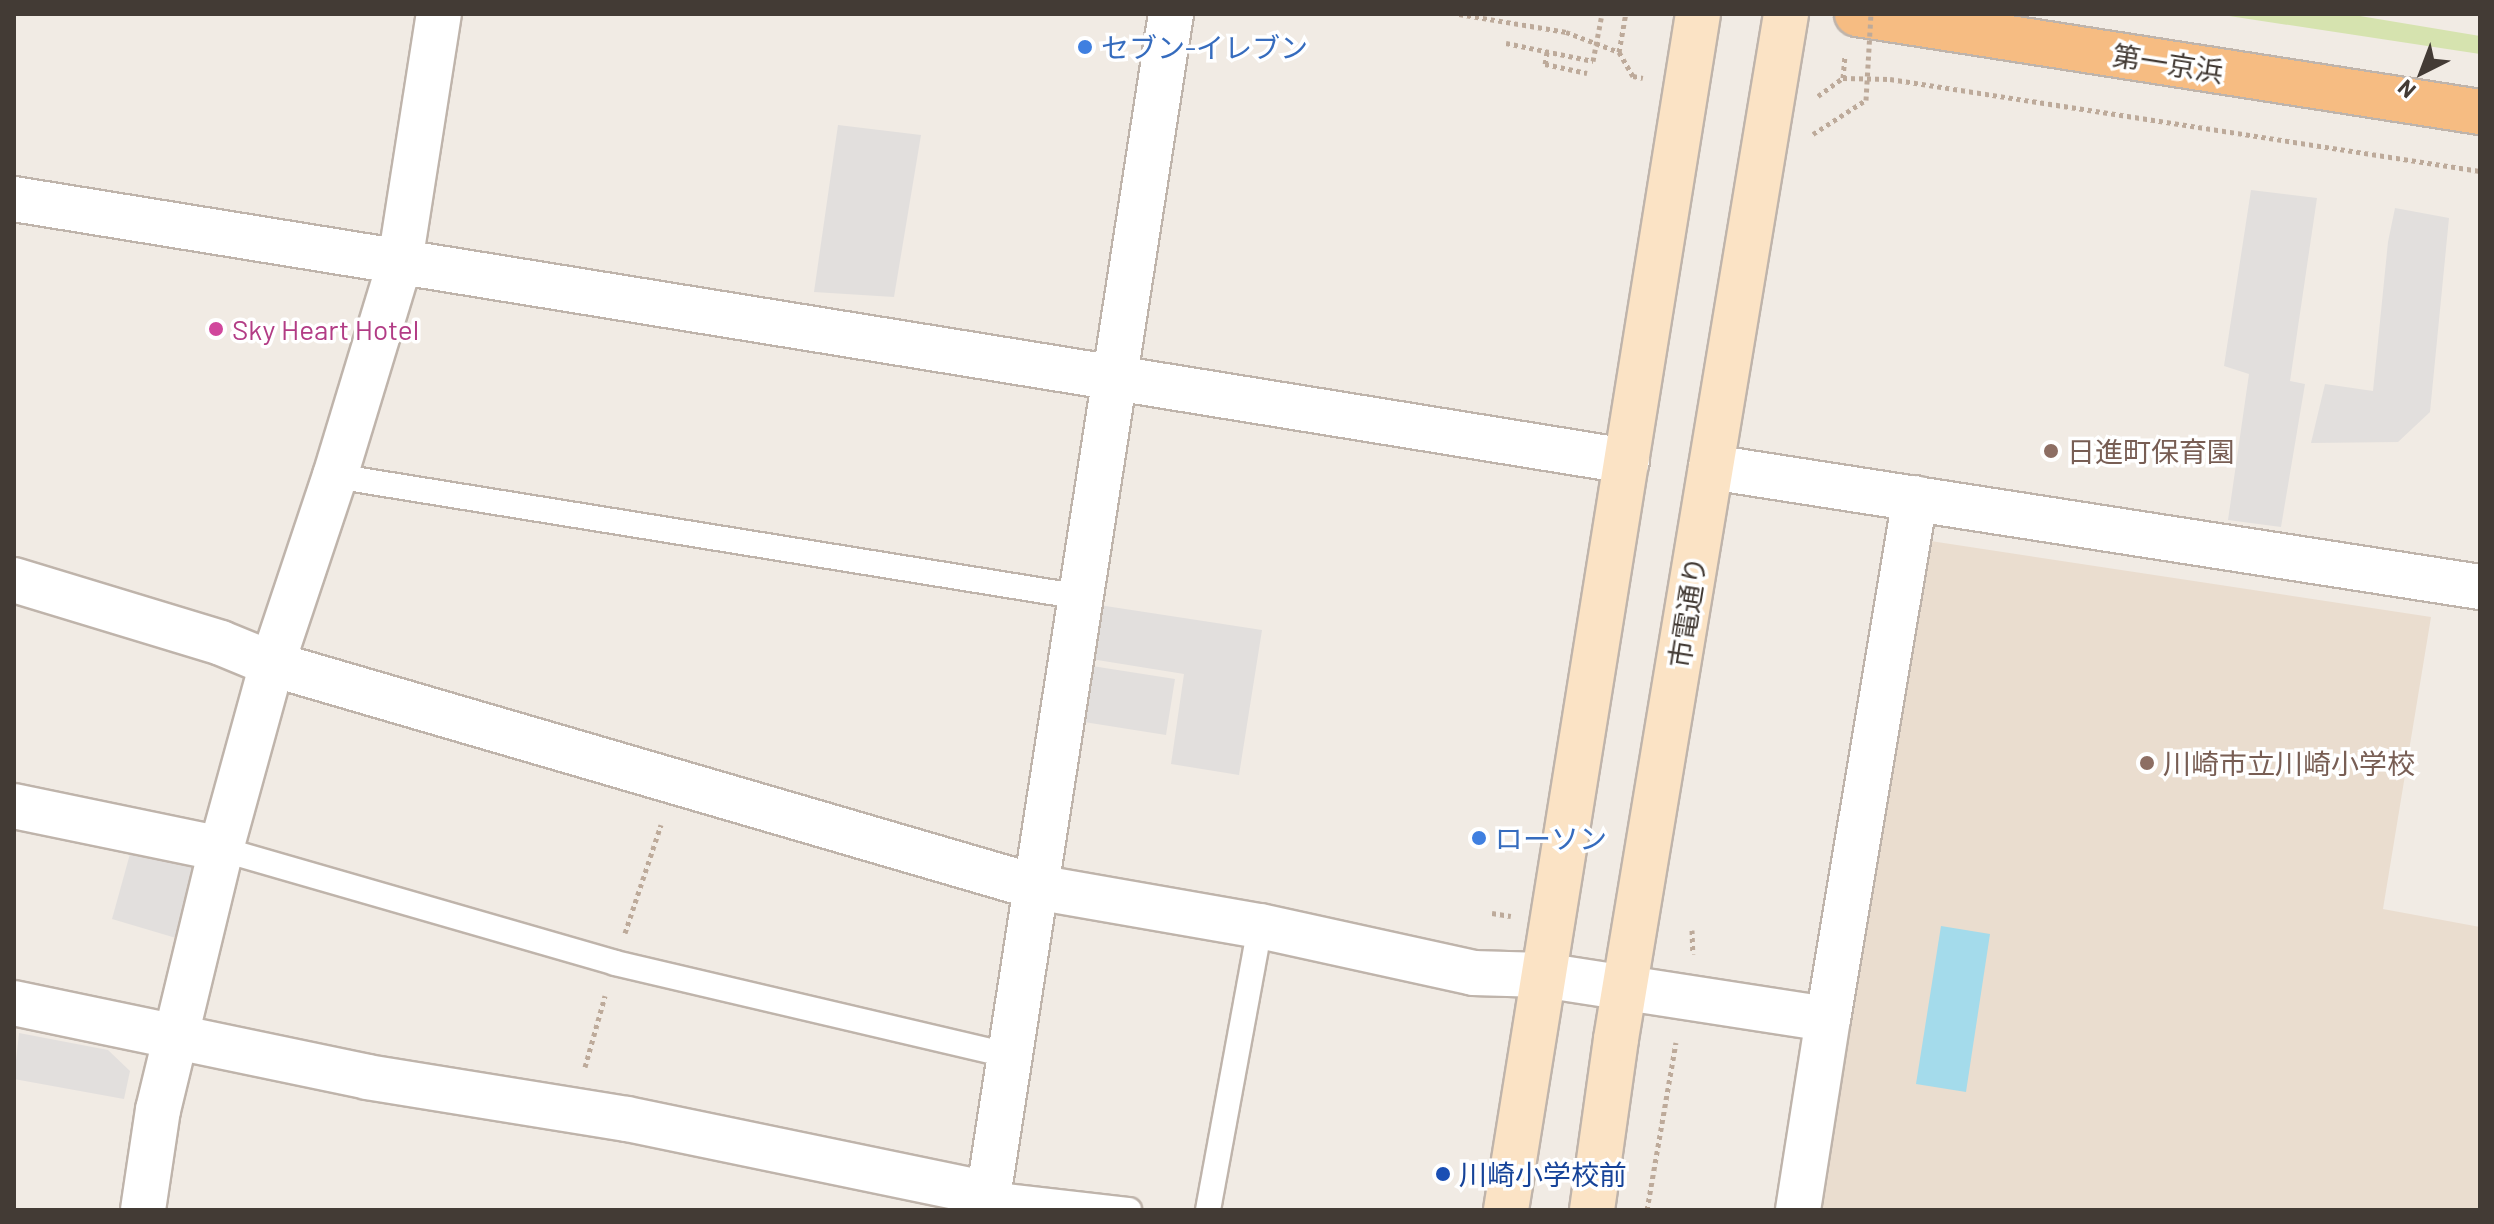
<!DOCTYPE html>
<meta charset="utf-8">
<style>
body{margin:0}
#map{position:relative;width:2494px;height:1224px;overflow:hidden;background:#f1ebe4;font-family:Barlow,"Noto Sans JP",sans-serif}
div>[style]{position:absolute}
.education>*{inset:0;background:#eaddcf}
.green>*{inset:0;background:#d6e3af}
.parking>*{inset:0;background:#e2dfdd}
.water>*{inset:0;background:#a4dbeb}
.path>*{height:5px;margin-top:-2.5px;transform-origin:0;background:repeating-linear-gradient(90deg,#bdaa9a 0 4px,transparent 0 8px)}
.roads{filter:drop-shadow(2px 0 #bfb4ab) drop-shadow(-2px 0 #bfb4ab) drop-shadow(0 2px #bfb4ab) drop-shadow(0 -2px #bfb4ab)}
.service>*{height:24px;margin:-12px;padding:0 12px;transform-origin:12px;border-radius:12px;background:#fff}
.minor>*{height:44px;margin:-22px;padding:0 22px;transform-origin:22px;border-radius:22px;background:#fff}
.secondary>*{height:44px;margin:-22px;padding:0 22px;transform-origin:22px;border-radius:22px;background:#fbe3c5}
.trunk>*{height:44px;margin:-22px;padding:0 22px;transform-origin:22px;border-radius:22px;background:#f6bc82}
.path-bridge>*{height:5px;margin-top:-2.5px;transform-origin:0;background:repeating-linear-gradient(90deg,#bdaa9a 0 4px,transparent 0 8px)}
.dots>*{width:22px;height:22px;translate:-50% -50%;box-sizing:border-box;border:4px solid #fff;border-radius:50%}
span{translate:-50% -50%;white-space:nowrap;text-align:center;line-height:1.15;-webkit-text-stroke:7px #fff;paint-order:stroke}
.shop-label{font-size:28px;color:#366cbe}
.left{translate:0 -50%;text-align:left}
.street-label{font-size:28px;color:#433b35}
.hotel-label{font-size:28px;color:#b23c85}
.education-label{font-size:28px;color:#785e54}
.transit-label{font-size:28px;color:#164399}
.frame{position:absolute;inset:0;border:16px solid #433b35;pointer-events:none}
.north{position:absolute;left:2382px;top:32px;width:80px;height:80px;-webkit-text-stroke:6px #fff;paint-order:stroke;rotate:222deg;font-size:22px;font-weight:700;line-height:32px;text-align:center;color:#433b35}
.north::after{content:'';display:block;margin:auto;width:28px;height:36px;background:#433b35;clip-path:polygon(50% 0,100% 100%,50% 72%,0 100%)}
</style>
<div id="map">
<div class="education">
<div style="clip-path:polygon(1924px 540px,2431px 617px,2383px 909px,2480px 927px,2480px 1210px,1815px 1210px)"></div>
</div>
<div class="green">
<div style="clip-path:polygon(2216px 14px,2348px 14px,2480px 36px,2480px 54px)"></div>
</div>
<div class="parking">
<div style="clip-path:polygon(838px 125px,921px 135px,894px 297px,814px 292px)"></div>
<div style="clip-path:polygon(2251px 190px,2317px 198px,2290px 381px,2305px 384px,2281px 527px,2228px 520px,2249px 374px,2224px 366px)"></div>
<div style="clip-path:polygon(2395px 208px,2449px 218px,2430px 412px,2398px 442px,2311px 443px,2325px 384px,2373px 391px,2388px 242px)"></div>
<div style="clip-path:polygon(1099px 605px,1262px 630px,1239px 775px,1171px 764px,1184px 674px,1091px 659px)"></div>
<div style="clip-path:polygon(1092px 666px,1175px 679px,1166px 735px,1084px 722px)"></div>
<div style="clip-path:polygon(133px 843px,197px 862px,176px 938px,112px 919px)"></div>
<div style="clip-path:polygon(19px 1033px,108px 1050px,130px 1071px,124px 1099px,14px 1079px)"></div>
</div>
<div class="water">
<div style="clip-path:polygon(1941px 926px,1990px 934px,1966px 1092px,1916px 1084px)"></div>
</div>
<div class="path">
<div style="left:1459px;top:14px;width:109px;rotate:9.5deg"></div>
<div style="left:1566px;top:32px;width:57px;rotate:20.7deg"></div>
<div style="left:1619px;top:52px;width:28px;rotate:60deg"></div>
<div style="left:1633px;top:76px;width:10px;rotate:11deg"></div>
<div style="left:1506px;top:43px;width:89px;rotate:11.7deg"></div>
<div style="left:1547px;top:52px;width:12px;rotate:99deg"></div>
<div style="left:1545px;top:64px;width:43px;rotate:12.1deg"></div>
<div style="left:1619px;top:52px;width:39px;rotate:-80deg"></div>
<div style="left:1843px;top:78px;width:22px;rotate:-85deg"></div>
<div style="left:1818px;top:96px;width:31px;rotate:-36deg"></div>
<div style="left:1843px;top:78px;width:47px;rotate:1.2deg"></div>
<div style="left:1890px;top:79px;width:597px;rotate:8.86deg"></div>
<div style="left:1813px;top:134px;width:63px;rotate:-32.7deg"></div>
<div style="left:1492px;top:913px;width:19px;rotate:9deg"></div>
<div style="left:1692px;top:930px;width:24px;rotate:88deg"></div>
<div style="left:625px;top:933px;width:114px;rotate:-71.6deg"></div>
<div style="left:585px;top:1067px;width:74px;rotate:-74.3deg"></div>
<div style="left:1647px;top:1210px;width:170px;rotate:-80.2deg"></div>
</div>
<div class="roads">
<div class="service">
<div style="left:335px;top:476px;width:756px;rotate:9.21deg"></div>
<div style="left:221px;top:849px;width:410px;rotate:16.1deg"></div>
<div style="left:615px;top:963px;width:406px;rotate:13.2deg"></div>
<div style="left:989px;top:1194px;width:141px;rotate:6.5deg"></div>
<div style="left:1208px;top:1210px;width:289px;rotate:-79.6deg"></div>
</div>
<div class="minor">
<div style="left:14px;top:199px;width:1634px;rotate:9.23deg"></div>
<div style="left:1711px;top:467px;width:778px;rotate:8.87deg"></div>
<div style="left:14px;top:580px;width:216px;rotate:16.9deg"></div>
<div style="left:221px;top:643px;width:55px;rotate:22.4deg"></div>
<div style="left:272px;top:664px;width:796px;rotate:16.27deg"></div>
<div style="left:1036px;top:887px;width:227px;rotate:9.9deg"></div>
<div style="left:1260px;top:926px;width:218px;rotate:12.4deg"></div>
<div style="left:1473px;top:973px;width:70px;rotate:1.6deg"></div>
<div style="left:1543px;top:975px;width:288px;rotate:8.8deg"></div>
<div style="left:1828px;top:1019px;width:528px;rotate:-80.52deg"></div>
<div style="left:14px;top:806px;width:211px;rotate:11.7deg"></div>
<div style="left:14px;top:1003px;width:361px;rotate:11.8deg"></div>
<div style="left:367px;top:1077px;width:263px;rotate:9.2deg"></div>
<div style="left:627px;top:1119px;width:370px;rotate:11.7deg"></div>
<div style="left:143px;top:1210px;width:101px;rotate:-81.5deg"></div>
<div style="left:158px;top:1110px;width:268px;rotate:-76.4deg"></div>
<div style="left:221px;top:849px;width:192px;rotate:-74.6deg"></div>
<div style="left:272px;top:664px;width:198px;rotate:-71.5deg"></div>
<div style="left:335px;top:476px;width:224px;rotate:-73.1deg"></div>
<div style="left:400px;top:262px;width:251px;rotate:-81.1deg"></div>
<div style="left:986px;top:1210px;width:1210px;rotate:-81.21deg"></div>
<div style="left:1798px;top:1210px;width:193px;rotate:-81.1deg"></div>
</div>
<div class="secondary">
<div style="left:1506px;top:1210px;width:1211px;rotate:-80.88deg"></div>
<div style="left:1592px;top:1210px;width:173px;rotate:-82deg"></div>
<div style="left:1616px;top:1039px;width:1039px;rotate:-80.58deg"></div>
</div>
<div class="trunk">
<div style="left:1857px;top:14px;width:631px;rotate:8.94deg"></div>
</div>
</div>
<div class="path-bridge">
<div style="left:1593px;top:61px;width:48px;rotate:-79.2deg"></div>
<div style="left:1866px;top:100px;width:86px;rotate:-86.7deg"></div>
</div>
<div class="dots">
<div style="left:1085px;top:47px;background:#3f7fe0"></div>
<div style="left:216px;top:329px;background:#d1479c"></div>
<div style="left:2051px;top:451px;background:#8d6e63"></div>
<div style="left:2147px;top:763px;background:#8d6e63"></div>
<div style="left:1479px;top:838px;background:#3f7fe0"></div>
<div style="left:1443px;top:1174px;background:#1a4fb4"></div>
</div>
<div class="shop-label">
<span class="left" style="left:1101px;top:47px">セブン-イレブン</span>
<span class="left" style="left:1495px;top:838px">ローソン</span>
</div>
<div class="street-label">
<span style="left:2168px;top:63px;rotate:9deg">第一京浜</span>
<span style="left:1687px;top:612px;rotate:-81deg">市電通り</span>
</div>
<div class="hotel-label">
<span class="left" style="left:232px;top:329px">Sky Heart Hotel</span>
</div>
<div class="education-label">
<span class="left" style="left:2067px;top:451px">日進町保育園</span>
<span class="left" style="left:2163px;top:763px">川崎市立川崎小学校</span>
</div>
<div class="transit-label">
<span class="left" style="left:1459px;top:1174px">川崎小学校前</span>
</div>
<div class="frame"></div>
<div class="north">N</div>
</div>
